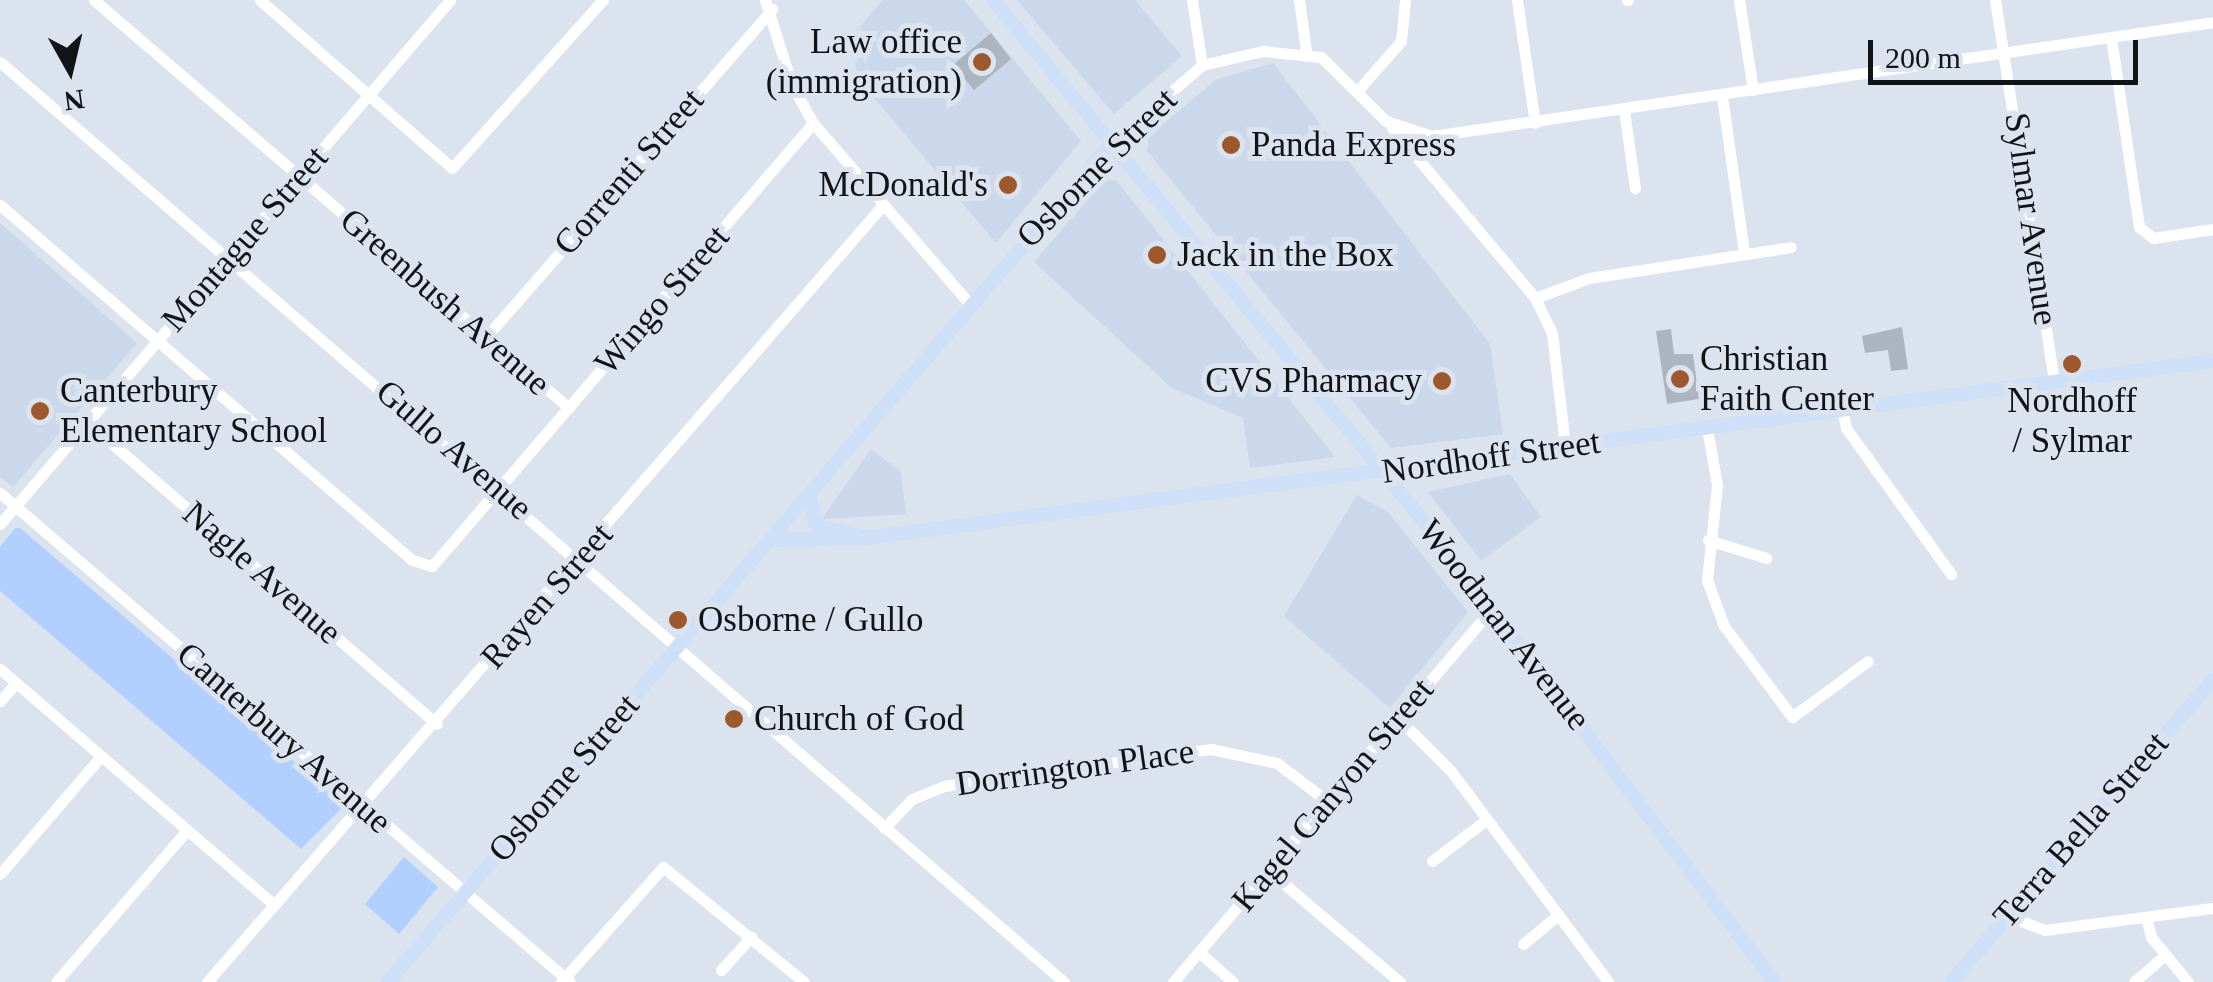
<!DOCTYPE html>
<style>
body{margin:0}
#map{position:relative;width:2213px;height:982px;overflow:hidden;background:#dbe3ef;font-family:"Times New Roman",serif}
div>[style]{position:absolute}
.built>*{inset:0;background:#cbd7ea}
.green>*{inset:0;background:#b1cfff}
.building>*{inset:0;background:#acb4c0}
.minor>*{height:11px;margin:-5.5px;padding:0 5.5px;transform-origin:5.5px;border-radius:5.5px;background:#fff}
.major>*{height:14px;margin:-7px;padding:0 7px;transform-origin:7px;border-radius:7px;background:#cedff8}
.dots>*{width:28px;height:28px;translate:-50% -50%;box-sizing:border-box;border:5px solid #dbe3ef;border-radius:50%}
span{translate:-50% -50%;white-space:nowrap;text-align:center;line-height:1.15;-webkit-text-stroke:10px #dbe3ef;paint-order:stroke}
.poi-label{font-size:35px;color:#101317}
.right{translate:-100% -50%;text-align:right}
.left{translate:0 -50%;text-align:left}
.street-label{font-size:35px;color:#101317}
.north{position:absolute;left:20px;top:20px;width:100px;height:100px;-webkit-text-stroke:8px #dbe3ef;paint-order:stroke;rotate:172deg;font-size:28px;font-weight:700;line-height:40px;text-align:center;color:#101317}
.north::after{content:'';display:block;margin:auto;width:35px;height:45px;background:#101317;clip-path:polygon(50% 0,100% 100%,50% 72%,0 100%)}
.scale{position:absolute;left:1868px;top:40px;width:270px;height:45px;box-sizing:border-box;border:5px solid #101317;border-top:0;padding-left:12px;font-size:30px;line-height:35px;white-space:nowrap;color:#101317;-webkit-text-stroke:8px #dbe3ef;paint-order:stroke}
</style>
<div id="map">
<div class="built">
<div style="clip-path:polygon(883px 0,964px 0,1081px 141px,996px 243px,860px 81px,848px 40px)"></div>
<div style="clip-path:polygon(1017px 0,1135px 0,1182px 56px,1114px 114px)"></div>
<div style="clip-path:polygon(1273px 63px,1490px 344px,1503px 434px,1391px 448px,1147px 151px,1149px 136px,1217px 79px)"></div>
<div style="clip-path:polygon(1105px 180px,1116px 180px,1335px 457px,1250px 468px,1243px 418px,1172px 388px,1034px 262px)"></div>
<div style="clip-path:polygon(0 223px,137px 343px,13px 487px,0 477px)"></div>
<div style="clip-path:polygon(871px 449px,901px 472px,906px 514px,822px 519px)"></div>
<div style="clip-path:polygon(1510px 474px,1541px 517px,1481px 561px,1428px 492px)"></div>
<div style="clip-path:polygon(1357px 495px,1388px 512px,1468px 612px,1390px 708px,1284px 616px)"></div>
</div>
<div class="green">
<div style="clip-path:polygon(15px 528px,20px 528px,345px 805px,301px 849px,0 591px,0 547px)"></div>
<div style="clip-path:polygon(404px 857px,438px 887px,399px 934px,365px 904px)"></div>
</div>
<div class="building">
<div style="clip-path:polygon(991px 33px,1011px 59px,974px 90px,953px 65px)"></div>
<div style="clip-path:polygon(1902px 327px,1908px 369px,1891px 371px,1888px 350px,1865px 353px,1862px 336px)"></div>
<div style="clip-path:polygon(1671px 329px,1674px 354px,1693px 354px,1699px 399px,1667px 404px,1656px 331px)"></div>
</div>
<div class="minor">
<div style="left:94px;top:0;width:626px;rotate:40.66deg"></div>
<div style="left:260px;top:0;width:255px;rotate:41.2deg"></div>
<div style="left:452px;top:168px;width:226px;rotate:-48.1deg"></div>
<div style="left:765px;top:0;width:89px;rotate:72.4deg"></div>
<div style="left:792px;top:85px;width:43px;rotate:61.1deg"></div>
<div style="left:813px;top:123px;width:240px;rotate:49.1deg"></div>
<div style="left:1192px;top:0;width:66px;rotate:81.3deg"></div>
<div style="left:1299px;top:0;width:51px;rotate:82.2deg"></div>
<div style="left:1517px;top:0;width:124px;rotate:81.7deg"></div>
<div style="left:1627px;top:0;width:1px"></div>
<div style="left:1739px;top:0;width:91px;rotate:81.2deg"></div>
<div style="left:1995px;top:0;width:386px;rotate:81.2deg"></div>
<div style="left:2111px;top:37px;width:192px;rotate:81.6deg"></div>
<div style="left:2139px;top:227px;width:18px;rotate:38deg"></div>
<div style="left:2153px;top:238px;width:61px;rotate:-8.5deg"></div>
<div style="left:0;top:62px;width:1407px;rotate:40.85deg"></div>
<div style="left:1359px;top:89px;width:64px;rotate:-48.8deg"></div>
<div style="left:1401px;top:41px;width:41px;rotate:-84.4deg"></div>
<div style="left:1722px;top:96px;width:159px;rotate:82deg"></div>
<div style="left:1624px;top:110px;width:79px;rotate:82deg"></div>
<div style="left:1392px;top:128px;width:222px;rotate:49.9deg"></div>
<div style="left:1535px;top:298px;width:39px;rotate:64deg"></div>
<div style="left:1552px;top:333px;width:114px;rotate:83.4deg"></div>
<div style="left:1112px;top:143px;width:119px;rotate:-40.9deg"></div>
<div style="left:1202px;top:65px;width:63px;rotate:-12.9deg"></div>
<div style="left:1263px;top:51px;width:58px;rotate:5.9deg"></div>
<div style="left:1321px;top:57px;width:91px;rotate:44.6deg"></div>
<div style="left:1386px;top:121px;width:48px;rotate:18.1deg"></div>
<div style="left:1432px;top:136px;width:789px;rotate:-8.3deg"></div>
<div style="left:0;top:205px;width:544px;rotate:40.75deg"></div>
<div style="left:412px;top:560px;width:21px;rotate:17deg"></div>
<div style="left:432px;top:566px;width:584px;rotate:-49.3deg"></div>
<div style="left:1535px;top:298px;width:58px;rotate:-20.3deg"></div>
<div style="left:1589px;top:278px;width:204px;rotate:-8.7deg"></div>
<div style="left:487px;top:336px;width:434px;rotate:-48.9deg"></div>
<div style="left:1842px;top:409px;width:19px;rotate:78deg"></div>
<div style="left:1846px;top:428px;width:180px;rotate:54.3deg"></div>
<div style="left:87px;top:422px;width:462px;rotate:40.8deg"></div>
<div style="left:1707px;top:428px;width:58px;rotate:80deg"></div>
<div style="left:1717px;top:485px;width:96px;rotate:96deg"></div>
<div style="left:1707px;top:580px;width:49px;rotate:69.7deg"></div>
<div style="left:1724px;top:626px;width:114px;rotate:53.2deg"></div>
<div style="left:1792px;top:717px;width:94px;rotate:-36.4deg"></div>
<div style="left:0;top:493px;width:751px;rotate:40.63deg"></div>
<div style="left:0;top:524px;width:691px;rotate:-49.34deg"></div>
<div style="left:1708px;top:540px;width:61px;rotate:17.2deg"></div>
<div style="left:0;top:669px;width:362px;rotate:40.7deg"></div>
<div style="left:0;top:701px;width:24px;rotate:-48deg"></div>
<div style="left:1398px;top:718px;width:75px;rotate:45deg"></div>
<div style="left:1451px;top:771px;width:263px;rotate:53.3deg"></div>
<div style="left:884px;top:828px;width:40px;rotate:-46deg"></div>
<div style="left:912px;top:799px;width:35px;rotate:-22deg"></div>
<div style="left:944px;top:786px;width:270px;rotate:-7.9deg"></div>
<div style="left:1211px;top:749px;width:67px;rotate:12deg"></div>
<div style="left:1277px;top:763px;width:63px;rotate:37.2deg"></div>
<div style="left:1432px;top:861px;width:68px;rotate:-37.2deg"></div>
<div style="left:1269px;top:871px;width:172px;rotate:40.3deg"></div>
<div style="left:0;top:874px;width:155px;rotate:-49.4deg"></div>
<div style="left:2006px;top:915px;width:42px;rotate:21deg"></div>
<div style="left:2045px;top:930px;width:169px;rotate:-7.5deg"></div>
<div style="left:2146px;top:917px;width:21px;rotate:76deg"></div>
<div style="left:2151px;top:937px;width:58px;rotate:50.6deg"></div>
<div style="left:1523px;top:944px;width:45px;rotate:-39.6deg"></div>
<div style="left:1199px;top:952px;width:45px;rotate:41.4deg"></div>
<div style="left:721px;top:970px;width:45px;rotate:-47.7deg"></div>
<div style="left:56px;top:982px;width:201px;rotate:-49.2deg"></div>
<div style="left:207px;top:982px;width:1030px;rotate:-48.98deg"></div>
<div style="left:561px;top:982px;width:154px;rotate:-48.4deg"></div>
<div style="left:663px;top:867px;width:182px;rotate:39.2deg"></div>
<div style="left:1173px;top:982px;width:493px;rotate:-49.5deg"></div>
<div style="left:2134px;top:982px;width:41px;rotate:-41.1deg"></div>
</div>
<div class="major">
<div style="left:993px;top:0;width:719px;rotate:50.42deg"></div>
<div style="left:1451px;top:554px;width:536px;rotate:52.96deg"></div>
<div style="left:809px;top:494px;width:33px;rotate:78deg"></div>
<div style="left:816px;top:526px;width:51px;rotate:12.4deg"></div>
<div style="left:769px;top:540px;width:97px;rotate:-1.2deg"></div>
<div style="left:866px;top:538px;width:1359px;rotate:-7.49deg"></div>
<div style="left:388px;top:982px;width:1108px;rotate:-49.21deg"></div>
<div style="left:1951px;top:982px;width:400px;rotate:-49.1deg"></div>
</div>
<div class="dots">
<div style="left:982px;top:62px;background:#9e582e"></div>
<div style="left:1231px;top:145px;background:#9e582e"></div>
<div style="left:1008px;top:185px;background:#9e582e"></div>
<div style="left:1157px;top:255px;background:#9e582e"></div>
<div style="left:2072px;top:364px;background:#9e582e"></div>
<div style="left:1680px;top:379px;background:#9e582e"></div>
<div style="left:1442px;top:381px;background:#9e582e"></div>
<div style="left:40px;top:411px;background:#9e582e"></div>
<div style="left:678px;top:620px;background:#9e582e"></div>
<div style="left:734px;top:719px;background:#9e582e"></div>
</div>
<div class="poi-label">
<span class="right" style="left:962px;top:62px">Law office<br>(immigration)</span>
<span class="left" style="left:1251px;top:145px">Panda Express</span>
<span class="right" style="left:988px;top:185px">McDonald's</span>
<span class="left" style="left:1177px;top:255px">Jack in the Box</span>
<span class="left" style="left:1700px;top:379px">Christian<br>Faith Center</span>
<span class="right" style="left:1422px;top:381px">CVS Pharmacy</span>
<span class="left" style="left:60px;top:411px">Canterbury<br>Elementary School</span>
<span style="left:2072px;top:421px">Nordhoff<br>/ Sylmar</span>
<span class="left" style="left:698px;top:620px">Osborne / Gullo</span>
<span class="left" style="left:754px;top:719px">Church of God</span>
</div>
<div class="street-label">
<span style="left:1097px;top:168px;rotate:-45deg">Osborne Street</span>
<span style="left:629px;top:172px;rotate:-49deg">Correnti Street</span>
<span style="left:2031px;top:219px;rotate:82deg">Sylmar Avenue</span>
<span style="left:245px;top:239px;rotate:-49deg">Montague Street</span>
<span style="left:662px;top:300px;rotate:-49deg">Wingo Street</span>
<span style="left:445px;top:302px;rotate:41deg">Greenbush Avenue</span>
<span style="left:454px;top:450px;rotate:41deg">Gullo Avenue</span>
<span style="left:1491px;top:457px;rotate:-8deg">Nordhoff Street</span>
<span style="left:262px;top:573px;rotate:41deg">Nagle Avenue</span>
<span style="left:547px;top:596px;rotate:-49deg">Rayen Street</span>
<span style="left:1504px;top:625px;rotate:52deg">Woodman Avenue</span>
<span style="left:284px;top:738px;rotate:41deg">Canterbury Avenue</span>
<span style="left:1075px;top:768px;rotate:-8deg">Dorrington Place</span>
<span style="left:564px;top:778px;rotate:-49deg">Osborne Street</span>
<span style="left:1333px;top:795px;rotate:-50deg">Kagel Canyon Street</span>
<span style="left:2081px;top:830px;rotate:-49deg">Terra Bella Street</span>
</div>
<div class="north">N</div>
<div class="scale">200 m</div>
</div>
